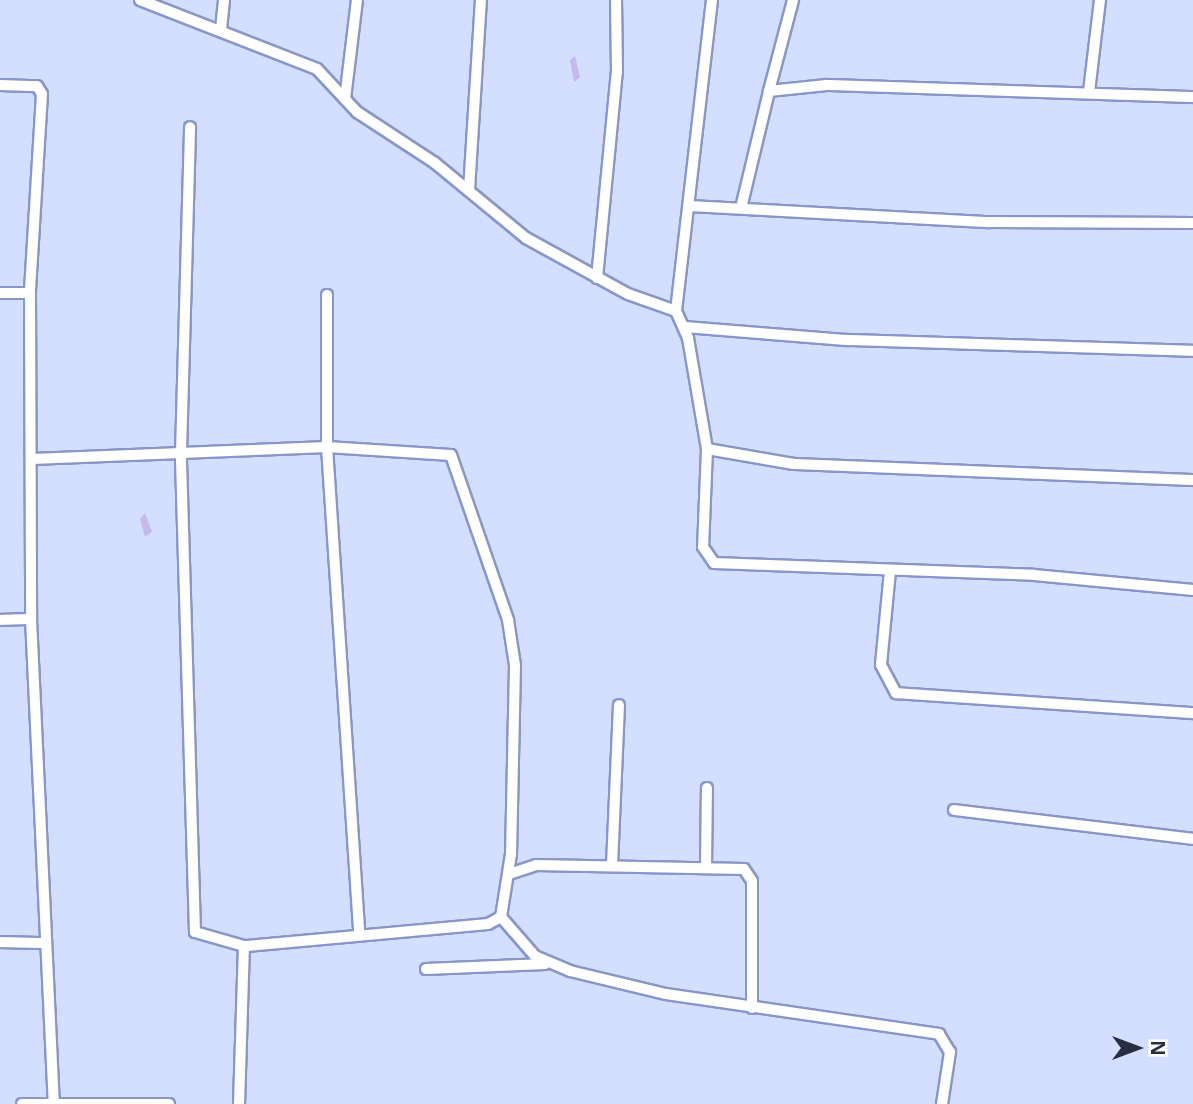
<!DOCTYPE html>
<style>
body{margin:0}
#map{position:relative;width:1193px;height:1104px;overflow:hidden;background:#d4defe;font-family:"Open Sans",sans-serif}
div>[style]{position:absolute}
.building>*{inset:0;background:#c4baf0}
.roads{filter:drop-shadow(2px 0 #8996c9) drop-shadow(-2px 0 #8996c9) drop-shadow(0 2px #8996c9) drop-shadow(0 -2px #8996c9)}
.minor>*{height:10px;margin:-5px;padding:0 5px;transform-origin:5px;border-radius:5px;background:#fff}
span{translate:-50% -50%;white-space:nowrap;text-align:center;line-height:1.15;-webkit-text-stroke:6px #fff;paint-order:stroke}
.north{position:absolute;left:1102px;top:1013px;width:70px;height:70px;-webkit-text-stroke:5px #fff;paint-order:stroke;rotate:90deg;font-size:19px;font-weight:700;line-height:28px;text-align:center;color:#282d42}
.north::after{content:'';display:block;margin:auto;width:24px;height:32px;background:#282d42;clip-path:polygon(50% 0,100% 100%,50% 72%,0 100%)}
</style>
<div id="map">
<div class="building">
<div style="clip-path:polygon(575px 56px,580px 77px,574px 82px,570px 60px)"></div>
<div style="clip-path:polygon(145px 513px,152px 532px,145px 537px,140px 519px)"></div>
</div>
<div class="roads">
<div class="minor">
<div style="left:140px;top:0;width:190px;rotate:21.3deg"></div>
<div style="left:317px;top:69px;width:59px;rotate:47.1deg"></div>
<div style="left:357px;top:112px;width:93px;rotate:33.2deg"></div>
<div style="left:435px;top:163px;width:118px;rotate:39.5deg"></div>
<div style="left:526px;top:238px;width:116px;rotate:28.8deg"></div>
<div style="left:628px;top:294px;width:51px;rotate:19.5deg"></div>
<div style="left:676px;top:311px;width:30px;rotate:66deg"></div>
<div style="left:688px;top:338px;width:113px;rotate:80.3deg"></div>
<div style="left:707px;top:449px;width:88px;rotate:9.8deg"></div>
<div style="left:794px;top:464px;width:399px;rotate:2.3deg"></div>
<div style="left:221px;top:29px;width:29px;rotate:-84deg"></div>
<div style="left:0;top:85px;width:37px;rotate:2deg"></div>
<div style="left:37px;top:86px;width:9px;rotate:58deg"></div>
<div style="left:42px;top:94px;width:199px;rotate:93.5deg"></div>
<div style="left:30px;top:293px;width:326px;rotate:89.8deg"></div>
<div style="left:31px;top:619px;width:486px;rotate:87.3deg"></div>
<div style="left:769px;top:91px;width:94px;rotate:-75.2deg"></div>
<div style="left:1089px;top:92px;width:93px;rotate:-83.2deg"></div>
<div style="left:345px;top:99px;width:100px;rotate:-83.1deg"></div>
<div style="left:469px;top:190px;width:190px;rotate:-86.4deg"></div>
<div style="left:690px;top:206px;width:300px;rotate:3.1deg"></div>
<div style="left:990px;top:222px;width:203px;rotate:0.3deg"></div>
<div style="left:741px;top:208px;width:120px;rotate:-76.5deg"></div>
<div style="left:769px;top:91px;width:58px;rotate:-5.9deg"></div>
<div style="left:827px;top:85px;width:366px;rotate:1.9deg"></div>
<div style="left:597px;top:278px;width:208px;rotate:-84.5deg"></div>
<div style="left:617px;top:71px;width:71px;rotate:-90.8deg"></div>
<div style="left:0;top:293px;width:30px"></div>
<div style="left:327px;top:295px;width:152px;rotate:90deg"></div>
<div style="left:327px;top:447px;width:488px;rotate:86.2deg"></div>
<div style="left:676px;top:311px;width:313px;rotate:-83.4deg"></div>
<div style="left:685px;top:327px;width:164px;rotate:4.6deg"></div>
<div style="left:848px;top:340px;width:345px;rotate:1.8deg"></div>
<div style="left:707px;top:449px;width:98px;rotate:92.3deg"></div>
<div style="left:703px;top:547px;width:19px;rotate:55deg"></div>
<div style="left:714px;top:563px;width:320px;rotate:2.1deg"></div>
<div style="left:1034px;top:575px;width:160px;rotate:5.4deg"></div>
<div style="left:32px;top:459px;width:149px;rotate:-2.3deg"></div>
<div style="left:181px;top:453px;width:146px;rotate:-2.4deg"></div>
<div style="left:327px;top:447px;width:124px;rotate:3.7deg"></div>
<div style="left:451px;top:455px;width:175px;rotate:70.9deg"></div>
<div style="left:508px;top:620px;width:46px;rotate:81.2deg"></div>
<div style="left:515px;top:665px;width:189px;rotate:91.2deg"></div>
<div style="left:511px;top:854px;width:64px;rotate:99deg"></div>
<div style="left:501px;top:917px;width:15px;rotate:152deg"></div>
<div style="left:488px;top:924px;width:245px;rotate:174.8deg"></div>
<div style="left:244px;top:946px;width:51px;rotate:-164.1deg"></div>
<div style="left:195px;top:932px;width:479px;rotate:-91.7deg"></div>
<div style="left:181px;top:453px;width:326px;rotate:-88.4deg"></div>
<div style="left:890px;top:571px;width:94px;rotate:95.5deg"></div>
<div style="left:881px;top:665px;width:32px;rotate:62deg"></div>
<div style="left:896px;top:693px;width:298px;rotate:3.9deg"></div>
<div style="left:0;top:620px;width:31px;rotate:-2deg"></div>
<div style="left:954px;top:810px;width:241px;rotate:6.9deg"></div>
<div style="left:612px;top:865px;width:160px;rotate:-87.5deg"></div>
<div style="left:706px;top:866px;width:78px;rotate:-89.3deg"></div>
<div style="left:509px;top:874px;width:28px;rotate:-18deg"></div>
<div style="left:536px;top:865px;width:208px;rotate:1.1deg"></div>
<div style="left:744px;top:869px;width:14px;rotate:56deg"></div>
<div style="left:752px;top:881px;width:127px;rotate:90deg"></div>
<div style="left:501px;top:917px;width:52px;rotate:48.9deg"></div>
<div style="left:535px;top:956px;width:38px;rotate:23deg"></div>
<div style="left:570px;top:971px;width:99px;rotate:13.5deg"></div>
<div style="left:666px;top:994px;width:276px;rotate:8.3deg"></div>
<div style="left:939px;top:1034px;width:21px;rotate:59deg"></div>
<div style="left:950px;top:1052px;width:53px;rotate:98.7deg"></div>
<div style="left:0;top:942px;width:45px;rotate:1.3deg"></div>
<div style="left:426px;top:969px;width:119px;rotate:-2.4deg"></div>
<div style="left:22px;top:1104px;width:147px"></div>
<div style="left:239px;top:1104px;width:158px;rotate:-88.2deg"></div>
</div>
</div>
<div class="north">N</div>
</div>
